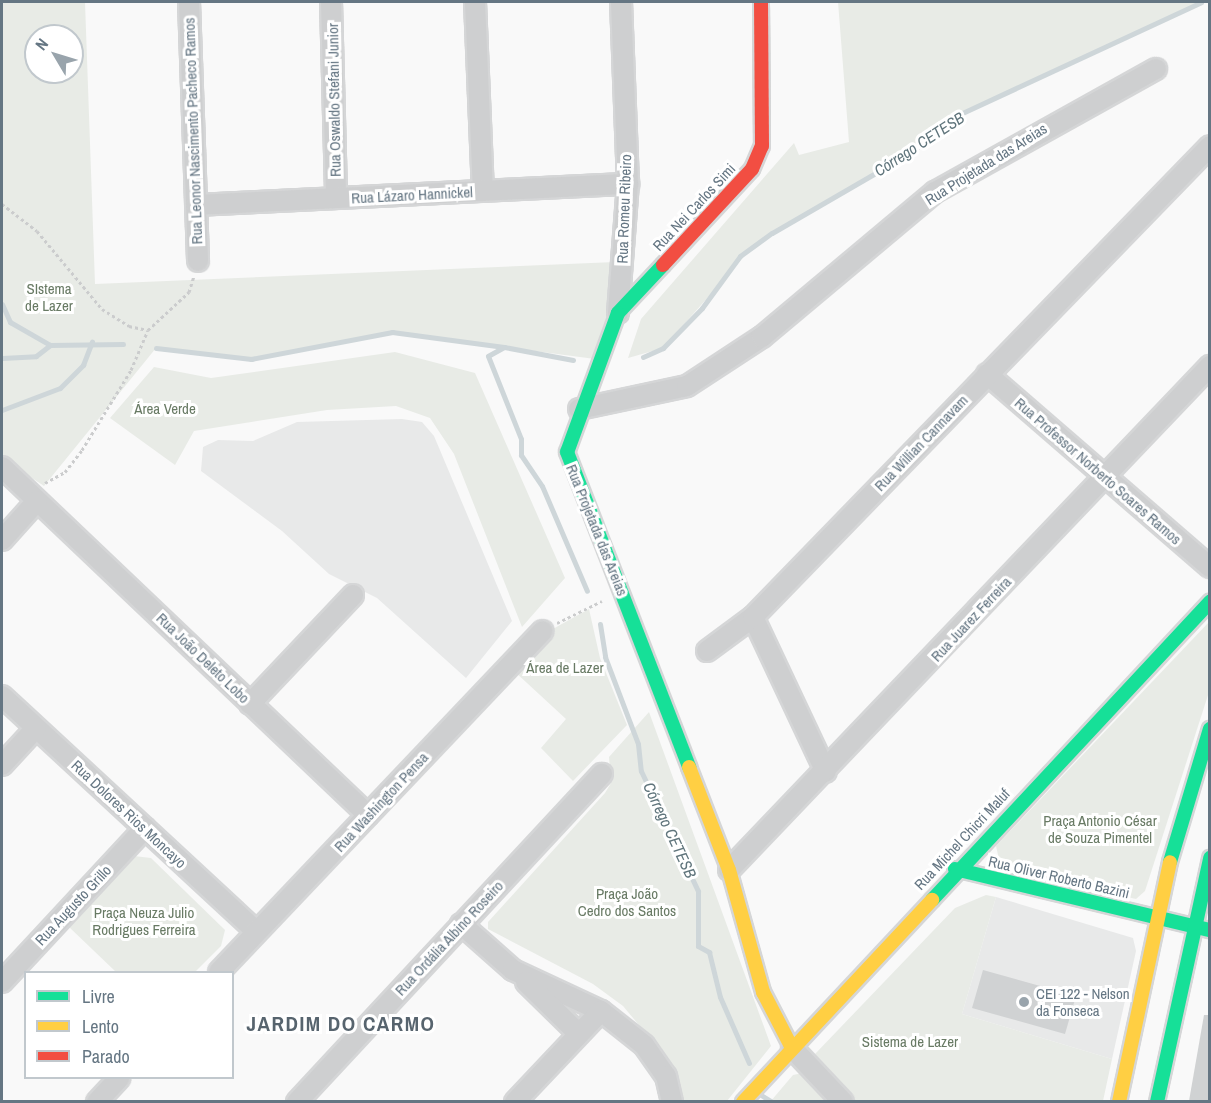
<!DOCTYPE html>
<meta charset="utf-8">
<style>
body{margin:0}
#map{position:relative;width:1211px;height:1103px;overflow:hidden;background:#f9f9f9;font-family:"Archivo Narrow",sans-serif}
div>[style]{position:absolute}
.built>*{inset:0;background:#e8e9e9}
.green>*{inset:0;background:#e8ebe6}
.stream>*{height:5px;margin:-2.5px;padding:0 2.5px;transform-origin:2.5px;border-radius:2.5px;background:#ced6d9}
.building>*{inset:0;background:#d0d2d3}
.path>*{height:3px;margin-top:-1.5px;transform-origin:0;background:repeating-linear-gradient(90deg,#cbcccd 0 3px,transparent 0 6px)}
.roads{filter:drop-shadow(2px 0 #d5d6d7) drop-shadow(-2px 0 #d5d6d7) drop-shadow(0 2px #d5d6d7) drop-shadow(0 -2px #d5d6d7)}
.street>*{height:20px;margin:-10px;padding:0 10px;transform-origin:10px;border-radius:10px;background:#cecfd0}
.fast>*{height:14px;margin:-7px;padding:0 7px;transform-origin:7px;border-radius:7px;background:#16e098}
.slow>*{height:14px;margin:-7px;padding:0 7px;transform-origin:7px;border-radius:7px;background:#ffcf43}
.jam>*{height:14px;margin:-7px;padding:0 7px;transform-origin:7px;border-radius:7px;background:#f24e42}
.dots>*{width:16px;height:16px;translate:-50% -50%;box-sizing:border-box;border:3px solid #fff;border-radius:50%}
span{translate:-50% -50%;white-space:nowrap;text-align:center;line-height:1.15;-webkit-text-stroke:6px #fff;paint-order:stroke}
.street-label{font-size:15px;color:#657683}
.park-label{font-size:15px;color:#687a64}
.poi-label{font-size:15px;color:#657683}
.left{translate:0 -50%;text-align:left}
.water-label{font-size:16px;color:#60757c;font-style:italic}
.district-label{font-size:21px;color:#57646e;font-weight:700;letter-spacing:1.5px}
.frame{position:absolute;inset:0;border:3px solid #657683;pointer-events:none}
.legend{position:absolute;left:24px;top:971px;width:210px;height:108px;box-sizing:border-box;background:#fff;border:2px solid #c1c8cd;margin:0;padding:8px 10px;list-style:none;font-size:18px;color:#657683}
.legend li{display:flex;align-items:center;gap:12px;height:30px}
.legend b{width:30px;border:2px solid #c1c8cd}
.north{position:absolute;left:24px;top:24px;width:60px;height:60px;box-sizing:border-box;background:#fff;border:2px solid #c1c8cd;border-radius:50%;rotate:308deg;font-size:16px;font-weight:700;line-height:24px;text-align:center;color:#657683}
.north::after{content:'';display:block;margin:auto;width:21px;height:27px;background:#99a4ac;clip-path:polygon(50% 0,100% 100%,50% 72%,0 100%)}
</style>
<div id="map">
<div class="built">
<div style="clip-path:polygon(402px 419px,422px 422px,434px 436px,512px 621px,466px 678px,377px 598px,329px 574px,282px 531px,201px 471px,203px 447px,218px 440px,253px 441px,297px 422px)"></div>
<div style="clip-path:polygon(996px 897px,1133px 938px,1136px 951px,1112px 1059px,962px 1014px)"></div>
</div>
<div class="green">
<div style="clip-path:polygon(evenodd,2px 2px,85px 2px,95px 284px,615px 262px,616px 288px,595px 359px,392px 332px,251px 359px,156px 348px,44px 486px,2px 458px,2px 2px,36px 36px,72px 36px,72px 72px,36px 72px,36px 36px)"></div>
<div style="clip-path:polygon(838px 2px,1201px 2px,958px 115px,910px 153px,756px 243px,663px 348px,628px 358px,641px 319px,794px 143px,799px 155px,849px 142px)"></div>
<div style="clip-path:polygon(395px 352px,475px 373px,565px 578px,522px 627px,454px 454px,430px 418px,396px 406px,327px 410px,194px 431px,175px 465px,110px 418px,154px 367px,211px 378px)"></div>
<div style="clip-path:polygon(589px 609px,600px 658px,627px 725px,573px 781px,541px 748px,566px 719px,514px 671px,551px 630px)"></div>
<div style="clip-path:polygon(1209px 622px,1209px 692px,1145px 891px,1136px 899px,1001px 868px,996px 846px)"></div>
<div style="clip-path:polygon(649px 712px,771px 1046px,727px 1101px,684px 1101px,669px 1061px,623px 1006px,593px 984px,488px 929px,488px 922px,605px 793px,611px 783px,609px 757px)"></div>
<div style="clip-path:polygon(134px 856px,151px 858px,225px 930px,221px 946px,195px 972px,116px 972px,69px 927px)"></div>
<div style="clip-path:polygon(986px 895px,996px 897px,962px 1014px,1112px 1059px,1103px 1101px,850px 1102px,815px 1054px,955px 908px)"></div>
<div style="clip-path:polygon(803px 1073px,825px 1101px,770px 1102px,793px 1075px)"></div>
</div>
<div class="stream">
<div style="left:2px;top:304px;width:20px;rotate:66deg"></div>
<div style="left:10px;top:322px;width:46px;rotate:29.9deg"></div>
<div style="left:156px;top:348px;width:96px;rotate:6.6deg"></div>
<div style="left:251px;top:359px;width:144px;rotate:-10.8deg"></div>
<div style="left:392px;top:332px;width:113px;rotate:7.6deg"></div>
<div style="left:643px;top:357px;width:22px;rotate:-24deg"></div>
<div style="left:663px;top:348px;width:56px;rotate:-45.7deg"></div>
<div style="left:702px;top:308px;width:64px;rotate:-53.8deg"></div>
<div style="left:740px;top:256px;width:39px;rotate:-36deg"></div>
<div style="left:772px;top:233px;width:160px;rotate:-30.1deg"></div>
<div style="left:910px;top:153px;width:61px;rotate:-38.4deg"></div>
<div style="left:958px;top:115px;width:268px;rotate:-24.9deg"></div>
<div style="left:2px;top:358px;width:34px;rotate:-3deg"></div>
<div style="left:36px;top:356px;width:18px;rotate:-38deg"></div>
<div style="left:50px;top:345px;width:73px;rotate:-0.8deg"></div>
<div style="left:573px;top:360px;width:70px;rotate:-169.3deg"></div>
<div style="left:504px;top:347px;width:18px;rotate:151deg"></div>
<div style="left:488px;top:356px;width:89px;rotate:68.3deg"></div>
<div style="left:521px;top:439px;width:16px;rotate:90deg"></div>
<div style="left:521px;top:455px;width:37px;rotate:56deg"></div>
<div style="left:542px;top:486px;width:114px;rotate:66.8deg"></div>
<div style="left:2px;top:410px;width:62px;rotate:-20.8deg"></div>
<div style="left:60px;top:388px;width:33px;rotate:-45deg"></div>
<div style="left:83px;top:365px;width:25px;rotate:-69deg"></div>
<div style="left:600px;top:624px;width:33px;rotate:81deg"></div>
<div style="left:605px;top:657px;width:93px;rotate:69.2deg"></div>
<div style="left:638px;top:744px;width:27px;rotate:84deg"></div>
<div style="left:641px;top:771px;width:133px;rotate:64.6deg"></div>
<div style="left:698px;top:891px;width:55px;rotate:90deg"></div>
<div style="left:698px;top:946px;width:13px;rotate:29deg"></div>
<div style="left:709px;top:952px;width:46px;rotate:76.3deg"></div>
<div style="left:720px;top:997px;width:72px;rotate:66.3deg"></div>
<div style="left:761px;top:1095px;width:13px;rotate:32deg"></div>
</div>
<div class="building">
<div style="clip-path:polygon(983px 970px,1076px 996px,1065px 1034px,972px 1008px)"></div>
<div style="clip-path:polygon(1204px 1015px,1209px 1015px,1209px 1101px,1189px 1101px)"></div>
</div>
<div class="path">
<div style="left:2px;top:204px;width:44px;rotate:37.6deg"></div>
<div style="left:37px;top:231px;width:102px;rotate:50.2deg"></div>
<div style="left:102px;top:309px;width:32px;rotate:32deg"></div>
<div style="left:129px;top:326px;width:19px;rotate:12deg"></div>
<div style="left:45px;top:483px;width:23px;rotate:-29deg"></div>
<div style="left:65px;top:472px;width:28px;rotate:-52deg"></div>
<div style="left:82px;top:450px;width:94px;rotate:-58.5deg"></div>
<div style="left:131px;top:370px;width:43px;rotate:-67deg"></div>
<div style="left:148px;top:330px;width:56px;rotate:-42.8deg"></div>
<div style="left:189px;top:292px;width:17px;rotate:-73deg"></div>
<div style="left:557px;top:623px;width:50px;rotate:-26.1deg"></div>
</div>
<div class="roads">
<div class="street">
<div style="left:189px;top:2px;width:259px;rotate:88deg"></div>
<div style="left:331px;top:2px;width:196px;rotate:88.5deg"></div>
<div style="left:475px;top:2px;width:189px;rotate:87.6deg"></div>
<div style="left:196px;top:205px;width:433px;rotate:-2.8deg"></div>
<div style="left:618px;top:313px;width:129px;rotate:-85.6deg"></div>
<div style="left:628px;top:184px;width:182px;rotate:-92.2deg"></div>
<div style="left:987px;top:374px;width:295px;rotate:40.9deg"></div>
<div style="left:579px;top:409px;width:110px;rotate:-12deg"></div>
<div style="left:687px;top:386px;width:90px;rotate:-33.2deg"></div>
<div style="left:762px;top:337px;width:226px;rotate:-40deg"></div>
<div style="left:935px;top:192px;width:253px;rotate:-29.1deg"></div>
<div style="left:2px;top:467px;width:505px;rotate:43.56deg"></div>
<div style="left:2px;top:540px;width:52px;rotate:-48.1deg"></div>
<div style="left:753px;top:617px;width:171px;rotate:64.8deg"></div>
<div style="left:707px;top:651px;width:57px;rotate:-36.5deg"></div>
<div style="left:753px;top:617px;width:656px;rotate:-45.86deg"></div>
<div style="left:2px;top:696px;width:347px;rotate:42.8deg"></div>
<div style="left:250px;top:704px;width:150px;rotate:-46.6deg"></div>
<div style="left:2px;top:765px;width:50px;rotate:-47.4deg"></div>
<div style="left:729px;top:870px;width:697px;rotate:-46.34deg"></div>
<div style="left:461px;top:924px;width:69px;rotate:41.5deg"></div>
<div style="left:513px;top:970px;width:97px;rotate:25deg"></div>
<div style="left:601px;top:1011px;width:55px;rotate:38.3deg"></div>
<div style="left:644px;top:1045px;width:38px;rotate:55deg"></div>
<div style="left:666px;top:1076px;width:27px;rotate:77deg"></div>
<div style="left:219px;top:972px;width:470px;rotate:-46.5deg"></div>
<div style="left:2px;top:982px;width:210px;rotate:-47.1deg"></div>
<div style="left:526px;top:982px;width:74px;rotate:44.5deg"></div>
<div style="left:792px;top:1048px;width:74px;rotate:46.6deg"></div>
<div style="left:97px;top:1102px;width:33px;rotate:-47deg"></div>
<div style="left:297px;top:1102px;width:448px;rotate:-47.1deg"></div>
<div style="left:515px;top:1102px;width:125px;rotate:-46.6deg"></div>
</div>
<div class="fast">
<div style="left:663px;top:265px;width:66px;rotate:133.2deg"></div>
<div style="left:618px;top:313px;width:148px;rotate:110.1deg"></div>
<div style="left:567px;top:452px;width:338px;rotate:68.8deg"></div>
<div style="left:1170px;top:862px;width:139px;rotate:-73.3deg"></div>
<div style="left:955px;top:869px;width:262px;rotate:13.5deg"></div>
<div style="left:932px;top:900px;width:408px;rotate:-47deg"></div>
<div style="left:1157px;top:1102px;width:250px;rotate:-77.7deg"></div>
</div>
<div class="slow">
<div style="left:689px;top:767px;width:110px;rotate:68.8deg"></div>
<div style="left:729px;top:870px;width:127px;rotate:74.4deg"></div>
<div style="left:763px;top:992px;width:63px;rotate:62.6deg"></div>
<div style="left:743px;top:1102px;width:277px;rotate:-46.9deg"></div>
<div style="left:1119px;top:1102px;width:245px;rotate:-78deg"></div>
</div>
<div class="jam">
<div style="left:663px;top:265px;width:131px;rotate:-47.2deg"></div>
<div style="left:752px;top:169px;width:25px;rotate:-67deg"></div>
<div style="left:762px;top:146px;width:144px;rotate:-90.4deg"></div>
</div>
</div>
<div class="dots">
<div style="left:1024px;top:1002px;background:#99a4ac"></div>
</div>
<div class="street-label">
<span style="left:334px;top:100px;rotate:-91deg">Rua Oswaldo Stefani Junior</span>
<span style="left:193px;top:131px;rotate:-92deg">Rua Leonor Nascimento Pacheco Ramos</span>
<span style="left:986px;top:164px;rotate:-32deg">Rua Projetada das Areias</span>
<span style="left:412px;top:195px;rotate:-3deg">Rua Lázaro Hannickel</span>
<span style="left:694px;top:207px;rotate:-47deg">Rua Nei Carlos Simi</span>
<span style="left:624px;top:209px;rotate:-88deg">Rua Romeu Ribeiro</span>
<span style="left:921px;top:443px;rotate:-46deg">Rua Willian Cannavam</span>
<span style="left:1098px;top:471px;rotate:41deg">Rua Professor Norberto Soares Ramos</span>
<span style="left:597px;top:530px;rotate:68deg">Rua Projetada das Areias</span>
<span style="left:971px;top:619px;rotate:-47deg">Rua Juarez Ferreira</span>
<span style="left:203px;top:658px;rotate:44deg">Rua João Deleto Lobo</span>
<span style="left:381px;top:802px;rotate:-47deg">Rua Washington Pensa</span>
<span style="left:129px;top:814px;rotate:43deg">Rua Dolores Rios Moncayo</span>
<span style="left:962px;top:839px;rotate:-47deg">Rua Michel Chicri Maluf</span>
<span style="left:1059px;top:877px;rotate:13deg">Rua Oliver Roberto Bazini</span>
<span style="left:73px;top:905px;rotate:-47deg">Rua Augusto Grillo</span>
<span style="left:449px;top:938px;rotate:-47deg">Rua Ordália Albino Roseiro</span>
</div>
<div class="park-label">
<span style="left:49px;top:297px">SIstema<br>de Lazer</span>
<span style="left:165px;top:409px">Área Verde</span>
<span style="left:565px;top:668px">Área de Lazer</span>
<span style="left:1100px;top:829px">Praça Antonio César<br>de Souza Pimentel</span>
<span style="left:627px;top:902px">Praça João<br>Cedro dos Santos</span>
<span style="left:144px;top:921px">Praça Neuza Julio<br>Rodrigues Ferreira</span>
<span style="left:910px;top:1042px">Sistema de Lazer</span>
</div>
<div class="poi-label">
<span class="left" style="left:1036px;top:1002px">CEI 122 - Nelson<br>da Fonseca</span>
</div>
<div class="water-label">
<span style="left:919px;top:144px;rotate:-33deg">Córrego CETESB</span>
<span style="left:670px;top:830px;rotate:65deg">Córrego CETESB</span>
</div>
<div class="district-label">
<span style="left:341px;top:1024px">JARDIM DO CARMO</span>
</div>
<div class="frame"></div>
<ul class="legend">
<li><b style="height:8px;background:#16e098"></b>Livre</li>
<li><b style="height:8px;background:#ffcf43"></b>Lento</li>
<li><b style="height:8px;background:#f24e42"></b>Parado</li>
</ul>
<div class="north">N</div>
</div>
